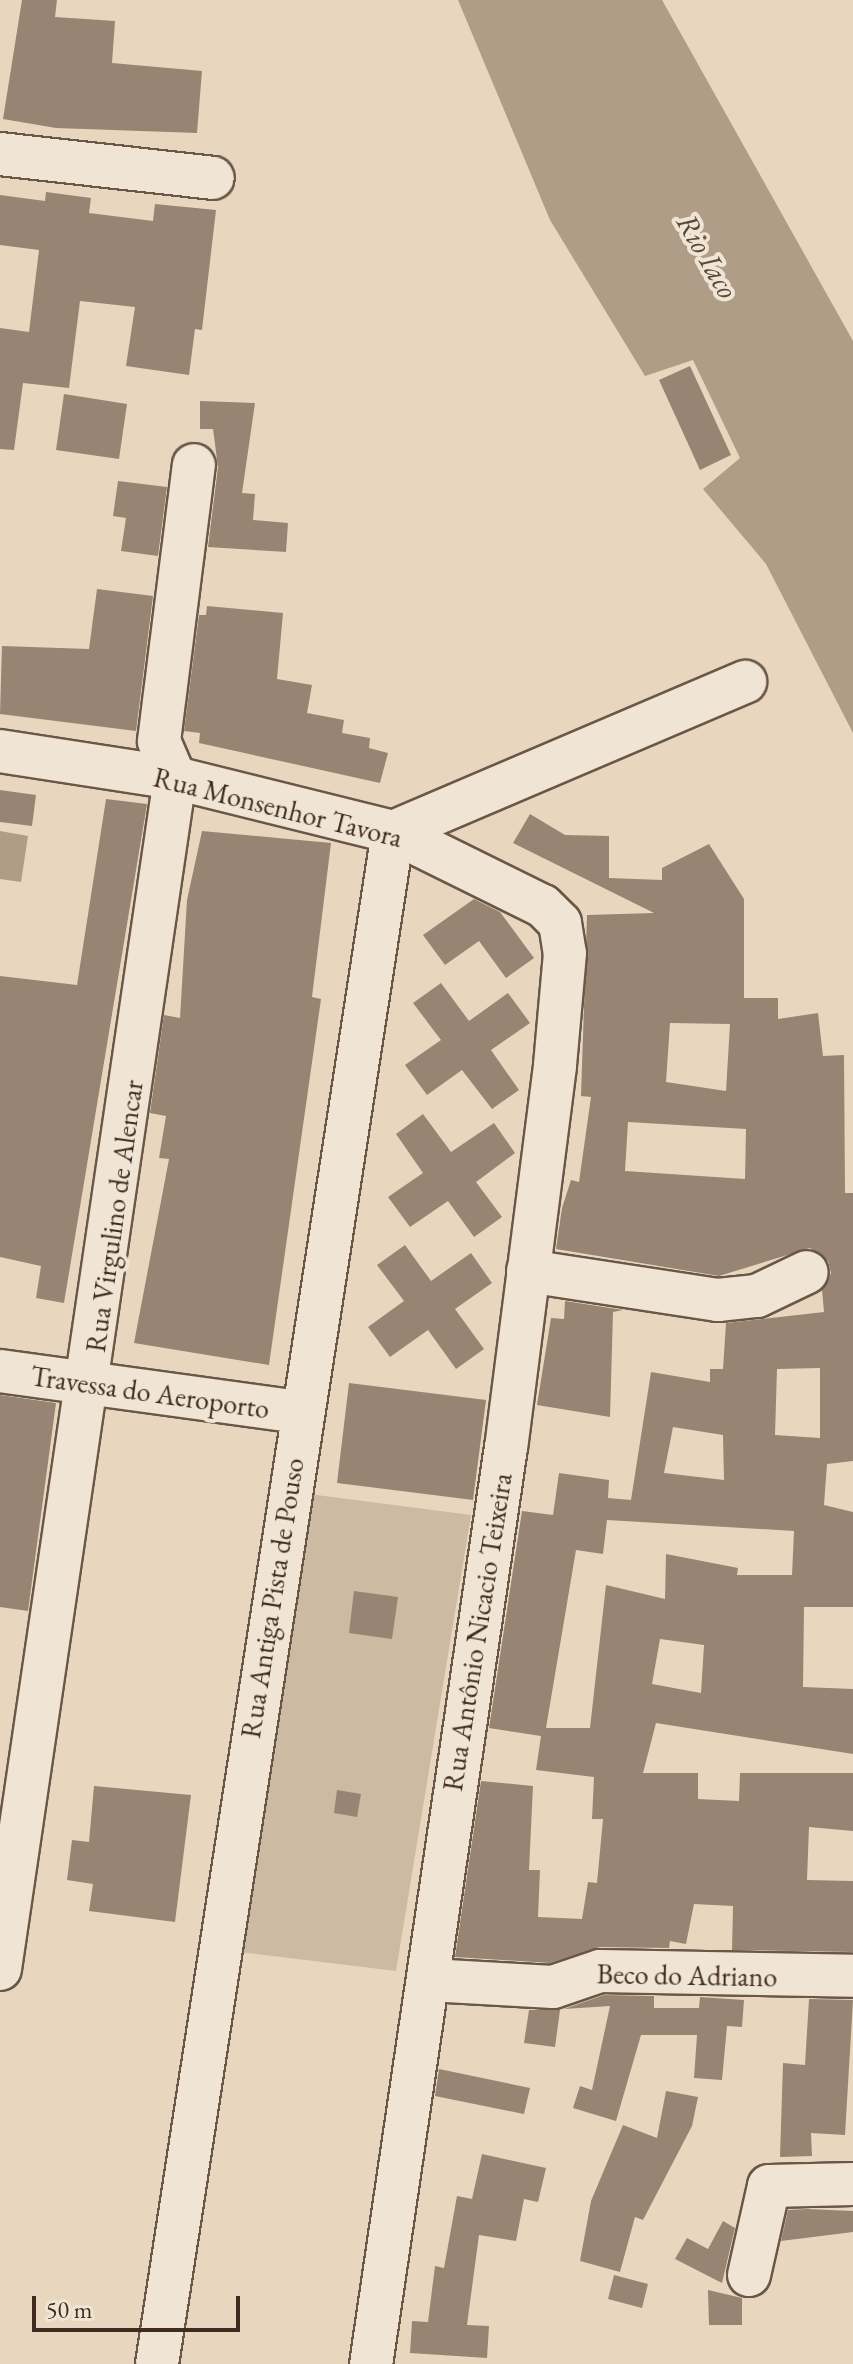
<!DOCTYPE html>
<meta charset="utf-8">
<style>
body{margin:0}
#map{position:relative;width:853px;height:2364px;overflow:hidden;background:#e8d7be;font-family:"EB Garamond",serif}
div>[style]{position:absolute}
.green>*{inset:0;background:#ccbaa3}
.water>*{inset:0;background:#af9d88}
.building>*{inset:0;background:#988472}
.roads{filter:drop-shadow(2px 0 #6b5648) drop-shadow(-2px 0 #6b5648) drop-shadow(0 2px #6b5648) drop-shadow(0 -2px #6b5648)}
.minor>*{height:42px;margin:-21px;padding:0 21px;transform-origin:21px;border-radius:21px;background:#f0e5d5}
span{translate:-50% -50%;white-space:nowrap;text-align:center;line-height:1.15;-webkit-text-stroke:8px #f0e5d5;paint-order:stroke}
.street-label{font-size:28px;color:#412b20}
.water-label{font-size:30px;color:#5c483a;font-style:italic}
.scale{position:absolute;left:32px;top:2296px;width:208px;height:36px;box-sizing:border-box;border:4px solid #412b20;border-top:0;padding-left:10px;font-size:24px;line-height:28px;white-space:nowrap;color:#412b20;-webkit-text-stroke:6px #f0e5d5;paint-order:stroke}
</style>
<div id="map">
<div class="green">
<div style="clip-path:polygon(301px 1493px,471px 1515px,396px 1971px,239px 1952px)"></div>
</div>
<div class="water">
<div style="clip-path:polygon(458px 0,662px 0,853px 341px,853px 733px,766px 564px,703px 489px,740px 458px,693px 360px,645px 376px,550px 220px)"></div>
<div style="clip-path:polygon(0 831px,28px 836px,21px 882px,0 879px)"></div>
</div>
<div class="building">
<div style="clip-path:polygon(22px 0,57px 0,55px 17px,115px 21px,112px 63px,202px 71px,197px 133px,56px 128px,3px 119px)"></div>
<div style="clip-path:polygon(46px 192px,91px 198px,89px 213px,153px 221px,155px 204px,216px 210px,202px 330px,195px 329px,189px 375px,126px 366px,135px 307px,80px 301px,69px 388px,23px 383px,14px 450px,0 449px,0 328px,29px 332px,39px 250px,0 245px,0 195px,45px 201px)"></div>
<div style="clip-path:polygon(690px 366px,731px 455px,700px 470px,659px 380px)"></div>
<div style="clip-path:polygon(64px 394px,127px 404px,119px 459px,56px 450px)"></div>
<div style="clip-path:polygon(200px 401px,255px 403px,242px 493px,255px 494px,253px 520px,288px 523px,286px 552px,208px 547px,218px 467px,213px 429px,200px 429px)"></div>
<div style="clip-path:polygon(118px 481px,167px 487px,158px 556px,121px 551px,126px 518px,113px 516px)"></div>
<div style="clip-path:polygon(97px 589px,153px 596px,136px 731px,0 714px,2px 646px,89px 649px)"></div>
<div style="clip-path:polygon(207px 606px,283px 613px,277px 679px,312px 685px,307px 713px,344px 720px,342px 733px,370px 738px,369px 748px,388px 753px,380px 783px,199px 743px,200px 733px,184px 731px,199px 615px,206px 615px)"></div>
<div style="clip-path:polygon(0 790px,36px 795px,32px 826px,0 822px)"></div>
<div style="clip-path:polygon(106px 799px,147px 804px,64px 1303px,36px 1298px,41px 1266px,0 1257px,0 976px,77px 985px)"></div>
<div style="clip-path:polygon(evenodd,530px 814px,565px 835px,609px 836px,609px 878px,662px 880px,662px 868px,709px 844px,744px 899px,744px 998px,778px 998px,778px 1019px,818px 1013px,823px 1056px,844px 1055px,845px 1193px,853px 1193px,853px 1461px,827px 1464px,824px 1505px,853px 1512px,853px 1607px,804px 1607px,803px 1687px,853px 1689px,853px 1754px,656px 1723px,643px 1773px,698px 1773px,698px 1799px,739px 1801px,740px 1773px,853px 1773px,853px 1831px,809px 1827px,807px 1880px,853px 1881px,853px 1952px,732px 1950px,733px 1906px,694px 1904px,686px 1944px,670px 1941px,669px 1948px,600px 1947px,550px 1963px,455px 1957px,481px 1781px,533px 1786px,529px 1870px,540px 1870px,538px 1917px,582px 1919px,588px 1882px,597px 1883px,603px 1819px,592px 1819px,594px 1777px,536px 1770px,541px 1736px,489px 1728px,522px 1511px,553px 1515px,559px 1473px,609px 1480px,608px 1498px,631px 1500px,651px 1372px,710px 1382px,710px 1369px,723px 1369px,726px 1323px,824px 1312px,822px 1290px,831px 1273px,828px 1261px,810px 1248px,719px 1276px,556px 1249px,562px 1208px,571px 1180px,579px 1182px,591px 1097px,581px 1096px,587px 915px,654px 913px,513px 843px,530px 814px,670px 1023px,730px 1024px,726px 1091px,666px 1082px,670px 1023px,530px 814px,628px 1122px,746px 1129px,745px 1179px,625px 1171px,628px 1122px,530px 814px,820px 1368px,820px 1438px,775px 1435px,777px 1369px,820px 1368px,530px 814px,673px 1427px,723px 1435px,724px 1480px,664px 1473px,673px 1427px,530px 814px,607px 1520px,794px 1531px,792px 1575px,737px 1575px,738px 1568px,666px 1554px,665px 1599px,606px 1585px,590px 1728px,546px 1728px,576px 1550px,603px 1554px,607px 1520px,530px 814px,660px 1639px,704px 1645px,701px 1693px,652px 1684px,660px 1639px)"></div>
<div style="clip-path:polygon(202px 831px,331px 843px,312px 997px,321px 999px,269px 1365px,134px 1343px,169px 1159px,159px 1158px,166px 1116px,150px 1113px,164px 1015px,180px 1018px,187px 900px)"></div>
<div style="clip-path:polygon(474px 899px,500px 912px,534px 958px,506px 978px,479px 941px,445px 965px,423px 935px)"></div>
<div style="clip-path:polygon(441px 983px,469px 1021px,508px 993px,530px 1023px,491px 1050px,519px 1090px,492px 1109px,462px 1070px,427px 1095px,405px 1065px,441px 1040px,413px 1003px)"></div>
<div style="clip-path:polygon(423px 1114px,451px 1152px,494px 1123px,515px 1153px,476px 1182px,502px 1217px,474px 1237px,448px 1201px,410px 1227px,388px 1197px,423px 1173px,396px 1134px)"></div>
<div style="clip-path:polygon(405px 1245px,431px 1281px,471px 1253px,492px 1283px,455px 1309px,484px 1349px,456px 1369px,428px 1330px,390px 1357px,368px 1327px,404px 1301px,377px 1265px)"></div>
<div style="clip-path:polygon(565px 1301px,623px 1310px,613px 1312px,610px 1417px,537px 1405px,551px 1318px,564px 1319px)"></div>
<div style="clip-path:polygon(349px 1383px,486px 1400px,473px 1500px,337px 1483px)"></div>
<div style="clip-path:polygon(0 1395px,56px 1403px,28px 1611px,0 1607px)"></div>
<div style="clip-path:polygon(354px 1591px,398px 1597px,392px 1639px,349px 1633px)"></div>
<div style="clip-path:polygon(94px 1786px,191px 1795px,175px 1922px,89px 1911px,93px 1884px,67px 1880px,72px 1840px,89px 1842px)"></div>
<div style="clip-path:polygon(337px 1790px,361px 1794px,357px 1817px,334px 1813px)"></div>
<div style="clip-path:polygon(604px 1995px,654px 1996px,654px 2008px,699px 2008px,700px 1997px,744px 2000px,742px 2027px,727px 2026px,722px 2080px,694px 2078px,697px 2035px,641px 2035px,616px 2121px,573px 2108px,580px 2086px,592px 2090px,610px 2006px,564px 2009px)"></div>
<div style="clip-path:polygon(809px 1999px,853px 2000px,845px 2135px,811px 2133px,812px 2156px,780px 2157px,783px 2063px,805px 2065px)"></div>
<div style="clip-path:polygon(529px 2010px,560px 2010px,555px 2047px,524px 2043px)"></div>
<div style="clip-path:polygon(439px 2069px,530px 2088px,524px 2114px,435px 2096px)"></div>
<div style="clip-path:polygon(666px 2091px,698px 2097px,692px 2126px,643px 2220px,635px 2217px,620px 2272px,580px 2261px,591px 2201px,623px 2125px,657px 2138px)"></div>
<div style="clip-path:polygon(482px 2154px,546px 2168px,538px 2202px,524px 2199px,516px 2241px,479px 2235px,467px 2325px,489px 2326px,487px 2358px,410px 2353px,412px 2321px,428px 2322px,435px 2266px,444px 2268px,457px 2196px,472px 2199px)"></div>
<div style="clip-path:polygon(807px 2209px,853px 2211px,853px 2232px,781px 2241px,788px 2210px)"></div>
<div style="clip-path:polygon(723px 2221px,735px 2228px,722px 2283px,675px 2259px,687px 2238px,708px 2249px)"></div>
<div style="clip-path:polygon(614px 2275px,648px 2284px,642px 2308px,608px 2299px)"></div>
<div style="clip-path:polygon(708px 2290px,742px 2298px,742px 2325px,709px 2325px)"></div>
</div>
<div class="roads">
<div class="minor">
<div style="left:0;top:154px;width:214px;rotate:6.4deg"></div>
<div style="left:0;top:751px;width:177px;rotate:8.8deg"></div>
<div style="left:175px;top:778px;width:225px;rotate:13.9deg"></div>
<div style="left:393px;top:832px;width:167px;rotate:26.3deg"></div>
<div style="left:543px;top:906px;width:24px;rotate:45deg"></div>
<div style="left:560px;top:923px;width:30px;rotate:81deg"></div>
<div style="left:565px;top:953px;width:113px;rotate:95.1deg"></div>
<div style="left:555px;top:1066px;width:384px;rotate:97.3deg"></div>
<div style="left:506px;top:1447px;width:927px;rotate:98.37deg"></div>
<div style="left:528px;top:1271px;width:192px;rotate:8.7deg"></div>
<div style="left:718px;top:1300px;width:39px;rotate:-6deg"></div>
<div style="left:757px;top:1296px;width:55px;rotate:-25.6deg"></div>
<div style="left:0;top:1371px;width:303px;rotate:7.8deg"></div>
<div style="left:0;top:1969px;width:1204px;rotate:-81.64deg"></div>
<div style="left:175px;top:778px;width:40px;rotate:-113.4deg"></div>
<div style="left:159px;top:741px;width:278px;rotate:-82.8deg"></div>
<div style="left:429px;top:1980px;width:124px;rotate:3.2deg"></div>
<div style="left:553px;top:1987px;width:50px;rotate:-18.8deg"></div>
<div style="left:600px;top:1971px;width:253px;rotate:1.1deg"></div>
<div style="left:749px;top:2275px;width:91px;rotate:-77.3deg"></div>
<div style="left:769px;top:2186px;width:84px;rotate:-1.4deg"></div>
<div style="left:157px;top:2364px;width:1550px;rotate:-81.24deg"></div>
<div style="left:393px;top:832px;width:383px;rotate:-23.1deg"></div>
</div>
</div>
<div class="street-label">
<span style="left:278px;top:807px;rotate:14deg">Rua Monsenhor Tavora</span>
<span style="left:114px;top:1216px;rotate:-82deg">Rua Virgulino de Alencar</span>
<span style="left:150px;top:1392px;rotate:8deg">Travessa do Aeroporto</span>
<span style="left:272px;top:1598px;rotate:-81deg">Rua Antiga Pista de Pouso</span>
<span style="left:477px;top:1632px;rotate:-81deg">Rua Antônio Nicacio Teixeira</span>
<span style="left:687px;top:1975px;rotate:1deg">Beco do Adriano</span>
</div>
<div class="water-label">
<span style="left:707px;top:256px;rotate:60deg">Rio Iaco</span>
</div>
<div class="scale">50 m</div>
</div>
